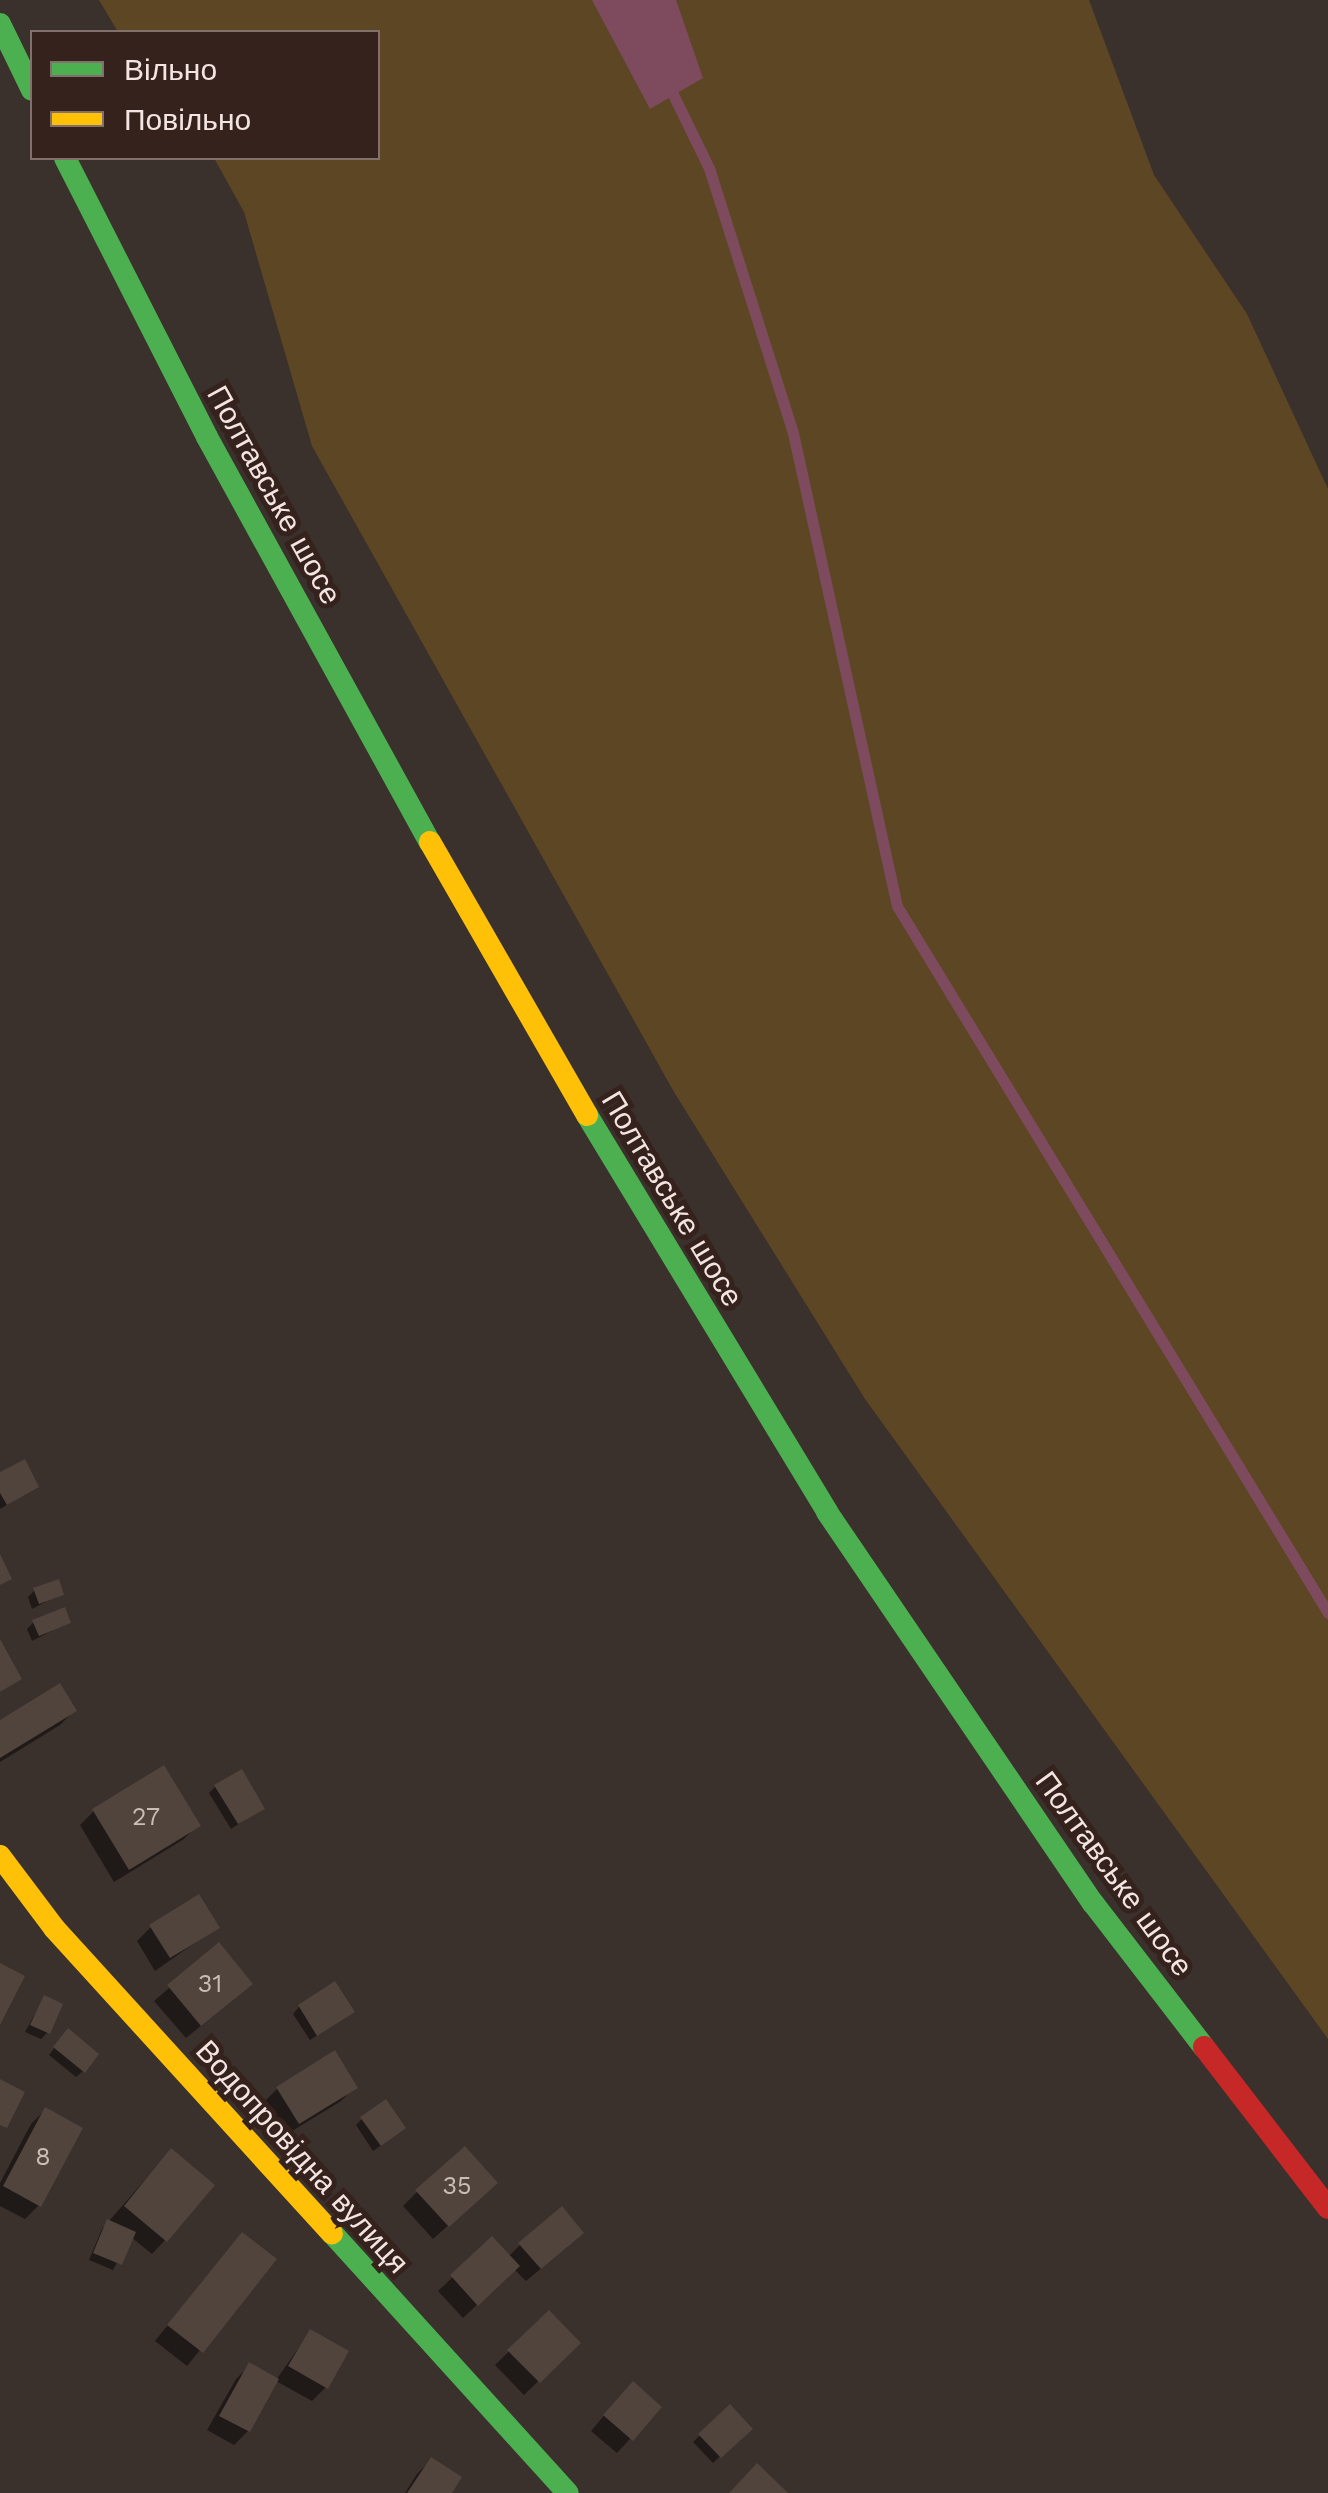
<!DOCTYPE html>
<meta charset="utf-8">
<style>
body{margin:0}
#map{position:relative;width:1328px;height:2493px;overflow:hidden;background:#3a302c;font-family:"Work Sans",sans-serif}
div>[style]{position:absolute}
.green>*{inset:0;background:#5d4623}
.water>*{inset:0;background:#7e4b5e}
.shadow>*{inset:0;background:#0007}
.stream>*{height:11px;margin:-5.5px;padding:0 5.5px;transform-origin:5.5px;border-radius:5.5px;background:#7e4b5e}
.building>*{inset:0;background:#51443c}
.fast>*{height:22px;margin:-11px;padding:0 11px;transform-origin:11px;border-radius:11px;background:#4caf50}
.slow>*{height:22px;margin:-11px;padding:0 11px;transform-origin:11px;border-radius:11px;background:#ffc107}
.jam>*{height:22px;margin:-11px;padding:0 11px;transform-origin:11px;border-radius:11px;background:#c62828}
span{translate:-50% -50%;white-space:nowrap;text-align:center;line-height:1.15;-webkit-text-stroke:10px #36221d;paint-order:stroke}
.number-label{font-size:25px;color:#cabdb8}
.number-label span{-webkit-text-stroke-width:0}
.street-label{font-size:30px;color:#f3e5e2}
.legend{position:absolute;left:30px;top:30px;width:350px;height:130px;box-sizing:border-box;background:#36221d;border:2px solid #82706c;margin:0;padding:12px 18px;list-style:none;font-size:30px;color:#f3e5e2}
.legend li{display:flex;align-items:center;gap:20px;height:50px}
.legend b{width:50px;border:2px solid #82706c}
</style>
<div id="map">
<div class="green">
<div style="clip-path:polygon(99px 0,1089px 0,1154px 175px,1247px 314px,1328px 489px,1328px 2039px,865px 1399px,674px 1092px,312px 446px,244px 212px,214px 158px,378px 158px,378px 32px,118px 32px)"></div>
</div>
<div class="water">
<div style="clip-path:polygon(592px 0,676px 0,703px 78px,650px 109px)"></div>
</div>
<div class="shadow">
<div style="clip-path:polygon(0 1475px,36px 1487px,0 1509px)"></div>
<div style="clip-path:polygon(35px 1590px,61px 1594px,32px 1609px,28px 1597px)"></div>
<div style="clip-path:polygon(69px 1622px,32px 1641px,27px 1629px,33px 1623px)"></div>
<div style="clip-path:polygon(74px 1711px,60px 1725px,0 1762px,0 1723px)"></div>
<div style="clip-path:polygon(216px 1786px,262px 1808px,231px 1829px,209px 1793px)"></div>
<div style="clip-path:polygon(94px 1811px,198px 1825px,184px 1839px,114px 1882px,80px 1825px)"></div>
<div style="clip-path:polygon(151px 1927px,217px 1927px,155px 1971px,137px 1941px)"></div>
<div style="clip-path:polygon(218px 1946px,235px 1998px,186px 2038px,154px 2001px)"></div>
<div style="clip-path:polygon(44px 1998px,48px 2032px,41px 2039px,25px 2032px)"></div>
<div style="clip-path:polygon(299px 2007px,345px 2018px,310px 2040px,293px 2014px)"></div>
<div style="clip-path:polygon(62px 2038px,83px 2071px,76px 2077px,49px 2055px)"></div>
<div style="clip-path:polygon(334px 2054px,355px 2087px,341px 2101px,284px 2136px,263px 2103px,277px 2089px)"></div>
<div style="clip-path:polygon(45px 2110px,39px 2205px,25px 2219px,0 2206px,0 2183px,31px 2124px)"></div>
<div style="clip-path:polygon(362px 2119px,397px 2134px,373px 2151px,356px 2125px)"></div>
<div style="clip-path:polygon(158px 2165px,165px 2240px,152px 2254px,131px 2237px,113px 2270px,89px 2260px,102px 2229px)"></div>
<div style="clip-path:polygon(417px 2192px,481px 2196px,433px 2239px,403px 2206px)"></div>
<div style="clip-path:polygon(492px 2240px,508px 2257px,520px 2245px,567px 2247px,526px 2281px,514px 2269px,463px 2318px,438px 2291px)"></div>
<div style="clip-path:polygon(229px 2249px,273px 2260px,187px 2366px,155px 2341px)"></div>
<div style="clip-path:polygon(549px 2313px,578px 2343px,524px 2395px,495px 2365px)"></div>
<div style="clip-path:polygon(310px 2332px,326px 2387px,312px 2401px,276px 2381px,248px 2431px,234px 2445px,207px 2430px,236px 2379px,250px 2365px,276px 2380px)"></div>
<div style="clip-path:polygon(619px 2398px,659px 2407px,617px 2453px,591px 2431px)"></div>
<div style="clip-path:polygon(730px 2407px,749px 2429px,713px 2463px,693px 2442px)"></div>
<div style="clip-path:polygon(431px 2460px,449px 2493px,405px 2493px,417px 2474px)"></div>
</div>
<div class="stream">
<div style="left:667px;top:82px;width:96px;rotate:64deg"></div>
<div style="left:709px;top:168px;width:278px;rotate:72.4deg"></div>
<div style="left:793px;top:433px;width:484px;rotate:77.6deg"></div>
<div style="left:897px;top:906px;width:828px;rotate:58.63deg"></div>
</div>
<div class="building">
<div style="clip-path:polygon(25px 1459px,39px 1487px,7px 1505px,0 1493px,0 1472px)"></div>
<div style="clip-path:polygon(0 1554px,12px 1579px,0 1585px)"></div>
<div style="clip-path:polygon(59px 1579px,64px 1595px,39px 1604px,33px 1588px)"></div>
<div style="clip-path:polygon(65px 1607px,71px 1623px,39px 1636px,32px 1620px)"></div>
<div style="clip-path:polygon(0 1639px,22px 1679px,0 1692px)"></div>
<div style="clip-path:polygon(60px 1683px,77px 1711px,0 1758px,0 1720px)"></div>
<div style="clip-path:polygon(164px 1765px,201px 1826px,129px 1870px,92px 1809px)"></div>
<div style="clip-path:polygon(242px 1769px,265px 1809px,238px 1824px,214px 1785px)"></div>
<div style="clip-path:polygon(199px 1894px,220px 1928px,170px 1958px,149px 1925px)"></div>
<div style="clip-path:polygon(219px 1942px,253px 1984px,201px 2026px,167px 1985px)"></div>
<div style="clip-path:polygon(0 1963px,25px 1976px,0 2025px)"></div>
<div style="clip-path:polygon(335px 1981px,355px 2012px,317px 2036px,298px 2005px)"></div>
<div style="clip-path:polygon(44px 1995px,63px 2004px,50px 2034px,30px 2025px)"></div>
<div style="clip-path:polygon(68px 2028px,99px 2054px,85px 2073px,53px 2047px)"></div>
<div style="clip-path:polygon(335px 2050px,358px 2088px,299px 2124px,276px 2087px)"></div>
<div style="clip-path:polygon(0 2079px,25px 2092px,7px 2128px,0 2125px)"></div>
<div style="clip-path:polygon(386px 2099px,406px 2128px,381px 2146px,360px 2117px)"></div>
<div style="clip-path:polygon(45px 2107px,83px 2128px,41px 2207px,3px 2186px)"></div>
<div style="clip-path:polygon(465px 2146px,498px 2183px,449px 2227px,415px 2190px)"></div>
<div style="clip-path:polygon(171px 2148px,215px 2185px,167px 2242px,124px 2206px)"></div>
<div style="clip-path:polygon(562px 2206px,584px 2233px,541px 2269px,518px 2243px)"></div>
<div style="clip-path:polygon(107px 2219px,136px 2232px,122px 2265px,93px 2253px)"></div>
<div style="clip-path:polygon(242px 2232px,277px 2259px,203px 2353px,167px 2325px)"></div>
<div style="clip-path:polygon(492px 2236px,520px 2266px,478px 2306px,450px 2275px)"></div>
<div style="clip-path:polygon(549px 2310px,581px 2343px,540px 2383px,507px 2350px)"></div>
<div style="clip-path:polygon(310px 2329px,349px 2351px,328px 2389px,288px 2366px)"></div>
<div style="clip-path:polygon(249px 2362px,279px 2379px,250px 2432px,219px 2416px)"></div>
<div style="clip-path:polygon(633px 2381px,662px 2407px,633px 2441px,603px 2415px)"></div>
<div style="clip-path:polygon(730px 2404px,753px 2429px,721px 2458px,698px 2434px)"></div>
<div style="clip-path:polygon(431px 2457px,462px 2477px,452px 2493px,407px 2493px)"></div>
<div style="clip-path:polygon(757px 2463px,788px 2493px,729px 2493px)"></div>
</div>
<div class="fast">
<div style="left:0;top:24px;width:73px;rotate:64.1deg"></div>
<div style="left:65px;top:158px;width:313px;rotate:63deg"></div>
<div style="left:207px;top:437px;width:462px;rotate:61.2deg"></div>
<div style="left:587px;top:1115px;width:464px;rotate:58.8deg"></div>
<div style="left:827px;top:1512px;width:473px;rotate:55.8deg"></div>
<div style="left:1093px;top:1903px;width:182px;rotate:52.4deg"></div>
<div style="left:332px;top:2233px;width:351px;rotate:47.8deg"></div>
</div>
<div class="slow">
<div style="left:430px;top:842px;width:315px;rotate:60.1deg"></div>
<div style="left:0;top:1856px;width:90px;rotate:53.1deg"></div>
<div style="left:54px;top:1928px;width:413px;rotate:47.7deg"></div>
</div>
<div class="jam">
<div style="left:1204px;top:2047px;width:203px;rotate:52.4deg"></div>
</div>
<div class="number-label">
<span style="left:146px;top:1817px">27</span>
<span style="left:210px;top:1984px">31</span>
<span style="left:43px;top:2157px">8</span>
<span style="left:457px;top:2186px">35</span>
</div>
<div class="street-label">
<span style="left:274px;top:495px;rotate:61deg">Полтавське шосе</span>
<span style="left:672px;top:1199px;rotate:59deg">Полтавське шосе</span>
<span style="left:1114px;top:1874px;rotate:54deg">Полтавське шосе</span>
<span style="left:302px;top:2157px;rotate:48deg">Водопровідна вулиця</span>
</div>
<ul class="legend">
<li><b style="height:12px;background:#4caf50"></b>Вільно</li>
<li><b style="height:12px;background:#ffc107"></b>Повільно</li>
</ul>
</div>
